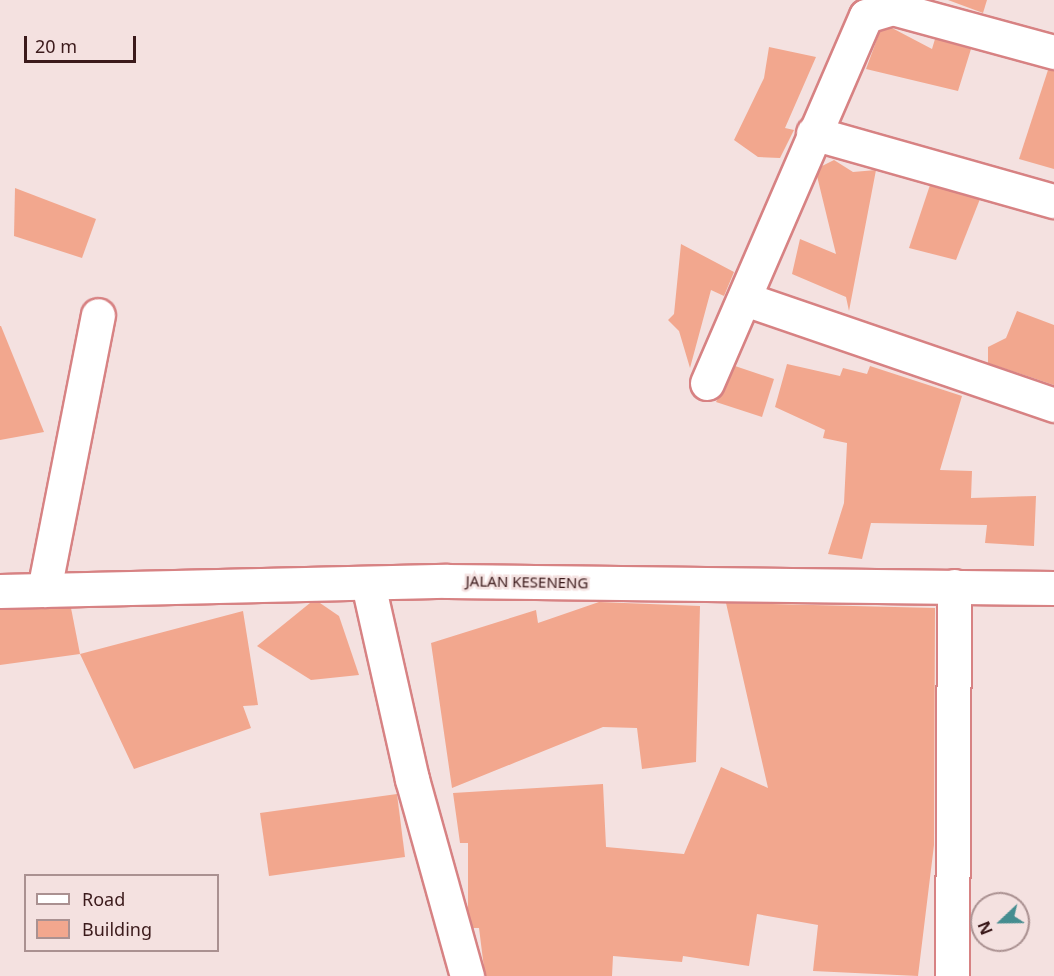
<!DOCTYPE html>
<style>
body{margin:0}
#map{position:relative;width:1054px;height:976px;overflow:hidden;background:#f4e1e0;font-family:"Noto Sans",sans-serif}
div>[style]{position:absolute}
.building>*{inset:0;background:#f2a78e}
.roads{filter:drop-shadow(2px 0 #d78283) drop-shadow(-2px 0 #d78283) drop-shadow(0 2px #d78283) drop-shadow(0 -2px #d78283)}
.minor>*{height:33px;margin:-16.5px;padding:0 16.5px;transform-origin:16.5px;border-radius:16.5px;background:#fff}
span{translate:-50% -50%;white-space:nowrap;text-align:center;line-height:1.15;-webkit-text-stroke:5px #f4e1e0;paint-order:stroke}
.street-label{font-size:15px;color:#3b1a1b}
.legend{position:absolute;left:24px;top:874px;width:195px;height:78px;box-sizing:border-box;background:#f4e1e0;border:2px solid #aa9191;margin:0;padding:8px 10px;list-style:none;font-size:18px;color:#3b1a1b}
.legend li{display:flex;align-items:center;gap:12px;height:30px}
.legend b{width:30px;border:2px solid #aa9191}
.north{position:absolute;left:970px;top:892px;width:60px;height:60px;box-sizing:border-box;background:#f4e1e0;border:2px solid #aa9191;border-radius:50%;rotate:248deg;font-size:16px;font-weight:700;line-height:24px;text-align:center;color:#3b1a1b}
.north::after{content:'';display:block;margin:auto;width:21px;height:27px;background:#458d90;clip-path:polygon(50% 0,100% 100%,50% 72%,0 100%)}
.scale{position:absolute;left:24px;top:36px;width:112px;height:27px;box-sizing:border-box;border:3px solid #3b1a1b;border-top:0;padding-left:8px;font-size:18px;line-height:21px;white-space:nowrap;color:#3b1a1b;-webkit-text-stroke:4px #f4e1e0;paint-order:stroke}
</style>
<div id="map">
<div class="building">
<div style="clip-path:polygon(948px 0,987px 0,983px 13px)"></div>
<div style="clip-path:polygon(892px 28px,932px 49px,935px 39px,971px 49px,958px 91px,866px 69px,880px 31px)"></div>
<div style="clip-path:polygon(769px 47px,816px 57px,785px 128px,794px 130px,780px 158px,758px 157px,734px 140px,764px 78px)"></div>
<div style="clip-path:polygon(1048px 70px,1054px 71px,1054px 169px,1019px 159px)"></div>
<div style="clip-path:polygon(834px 160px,853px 172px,876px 170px,849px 311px,846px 297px,792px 274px,800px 239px,836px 254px,817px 176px,822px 166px)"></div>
<div style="clip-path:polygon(930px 185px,980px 199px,956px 260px,909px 248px)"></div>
<div style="clip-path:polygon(15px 188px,96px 219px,82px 258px,14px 236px)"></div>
<div style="clip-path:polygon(681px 244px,734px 272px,724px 296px,711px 290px,690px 368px,679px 331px,668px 320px,674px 314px)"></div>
<div style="clip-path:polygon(1017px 311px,1054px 325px,1054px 385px,988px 363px,988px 347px,1006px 338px)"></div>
<div style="clip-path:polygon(0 326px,1px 326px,44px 432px,0 440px)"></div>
<div style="clip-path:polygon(787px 364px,840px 376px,843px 368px,867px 374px,870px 366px,962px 396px,940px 470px,972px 471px,971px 498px,1036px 496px,1034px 546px,985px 543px,987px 525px,871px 523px,862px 559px,828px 554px,844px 503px,847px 443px,823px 438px,825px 430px,775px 407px)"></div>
<div style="clip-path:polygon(735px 366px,774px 379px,762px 417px,716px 402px)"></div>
<div style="clip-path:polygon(599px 602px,700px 606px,696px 762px,642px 769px,637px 728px,603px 727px,452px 788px,431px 643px,536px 610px,538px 623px)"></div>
<div style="clip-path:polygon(310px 603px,320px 603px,339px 616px,359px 675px,311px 680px,257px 646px)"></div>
<div style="clip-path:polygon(726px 603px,935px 608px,934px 845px,918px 976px,813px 971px,818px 925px,757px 914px,749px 966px,683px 956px,682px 962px,613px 956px,612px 976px,485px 976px,479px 928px,473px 928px,468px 910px,468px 843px,460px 843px,453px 793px,603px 784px,606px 847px,684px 854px,721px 767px,768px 788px)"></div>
<div style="clip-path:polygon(71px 608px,80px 654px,0 665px,0 610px)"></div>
<div style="clip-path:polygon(243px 611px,258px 705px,243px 706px,251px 728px,134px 769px,80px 654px)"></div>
<div style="clip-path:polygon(397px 794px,405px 857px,269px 876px,260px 813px)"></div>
</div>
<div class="roads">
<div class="minor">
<div style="left:813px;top:133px;width:250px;rotate:15.8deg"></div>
<div style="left:745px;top:299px;width:327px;rotate:18.9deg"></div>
<div style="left:707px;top:383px;width:400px;rotate:-66.6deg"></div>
<div style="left:866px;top:16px;width:27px;rotate:-17deg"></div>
<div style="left:892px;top:8px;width:168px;rotate:15.2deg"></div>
<div style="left:368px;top:584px;width:200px;rotate:77.3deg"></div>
<div style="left:412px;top:779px;width:205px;rotate:74.4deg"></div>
<div style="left:44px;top:590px;width:280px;rotate:-78.9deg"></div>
<div style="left:0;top:591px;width:447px;rotate:-1.3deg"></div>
<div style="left:447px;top:581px;width:607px;rotate:0.66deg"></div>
<div style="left:952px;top:976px;width:390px;rotate:-89.7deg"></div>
</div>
</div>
<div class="street-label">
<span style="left:527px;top:582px;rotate:1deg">JALAN KESENENG</span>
</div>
<ul class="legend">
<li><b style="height:8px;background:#fff"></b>Road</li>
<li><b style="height:16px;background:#f2a78e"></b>Building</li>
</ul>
<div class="north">N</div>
<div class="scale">20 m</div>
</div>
